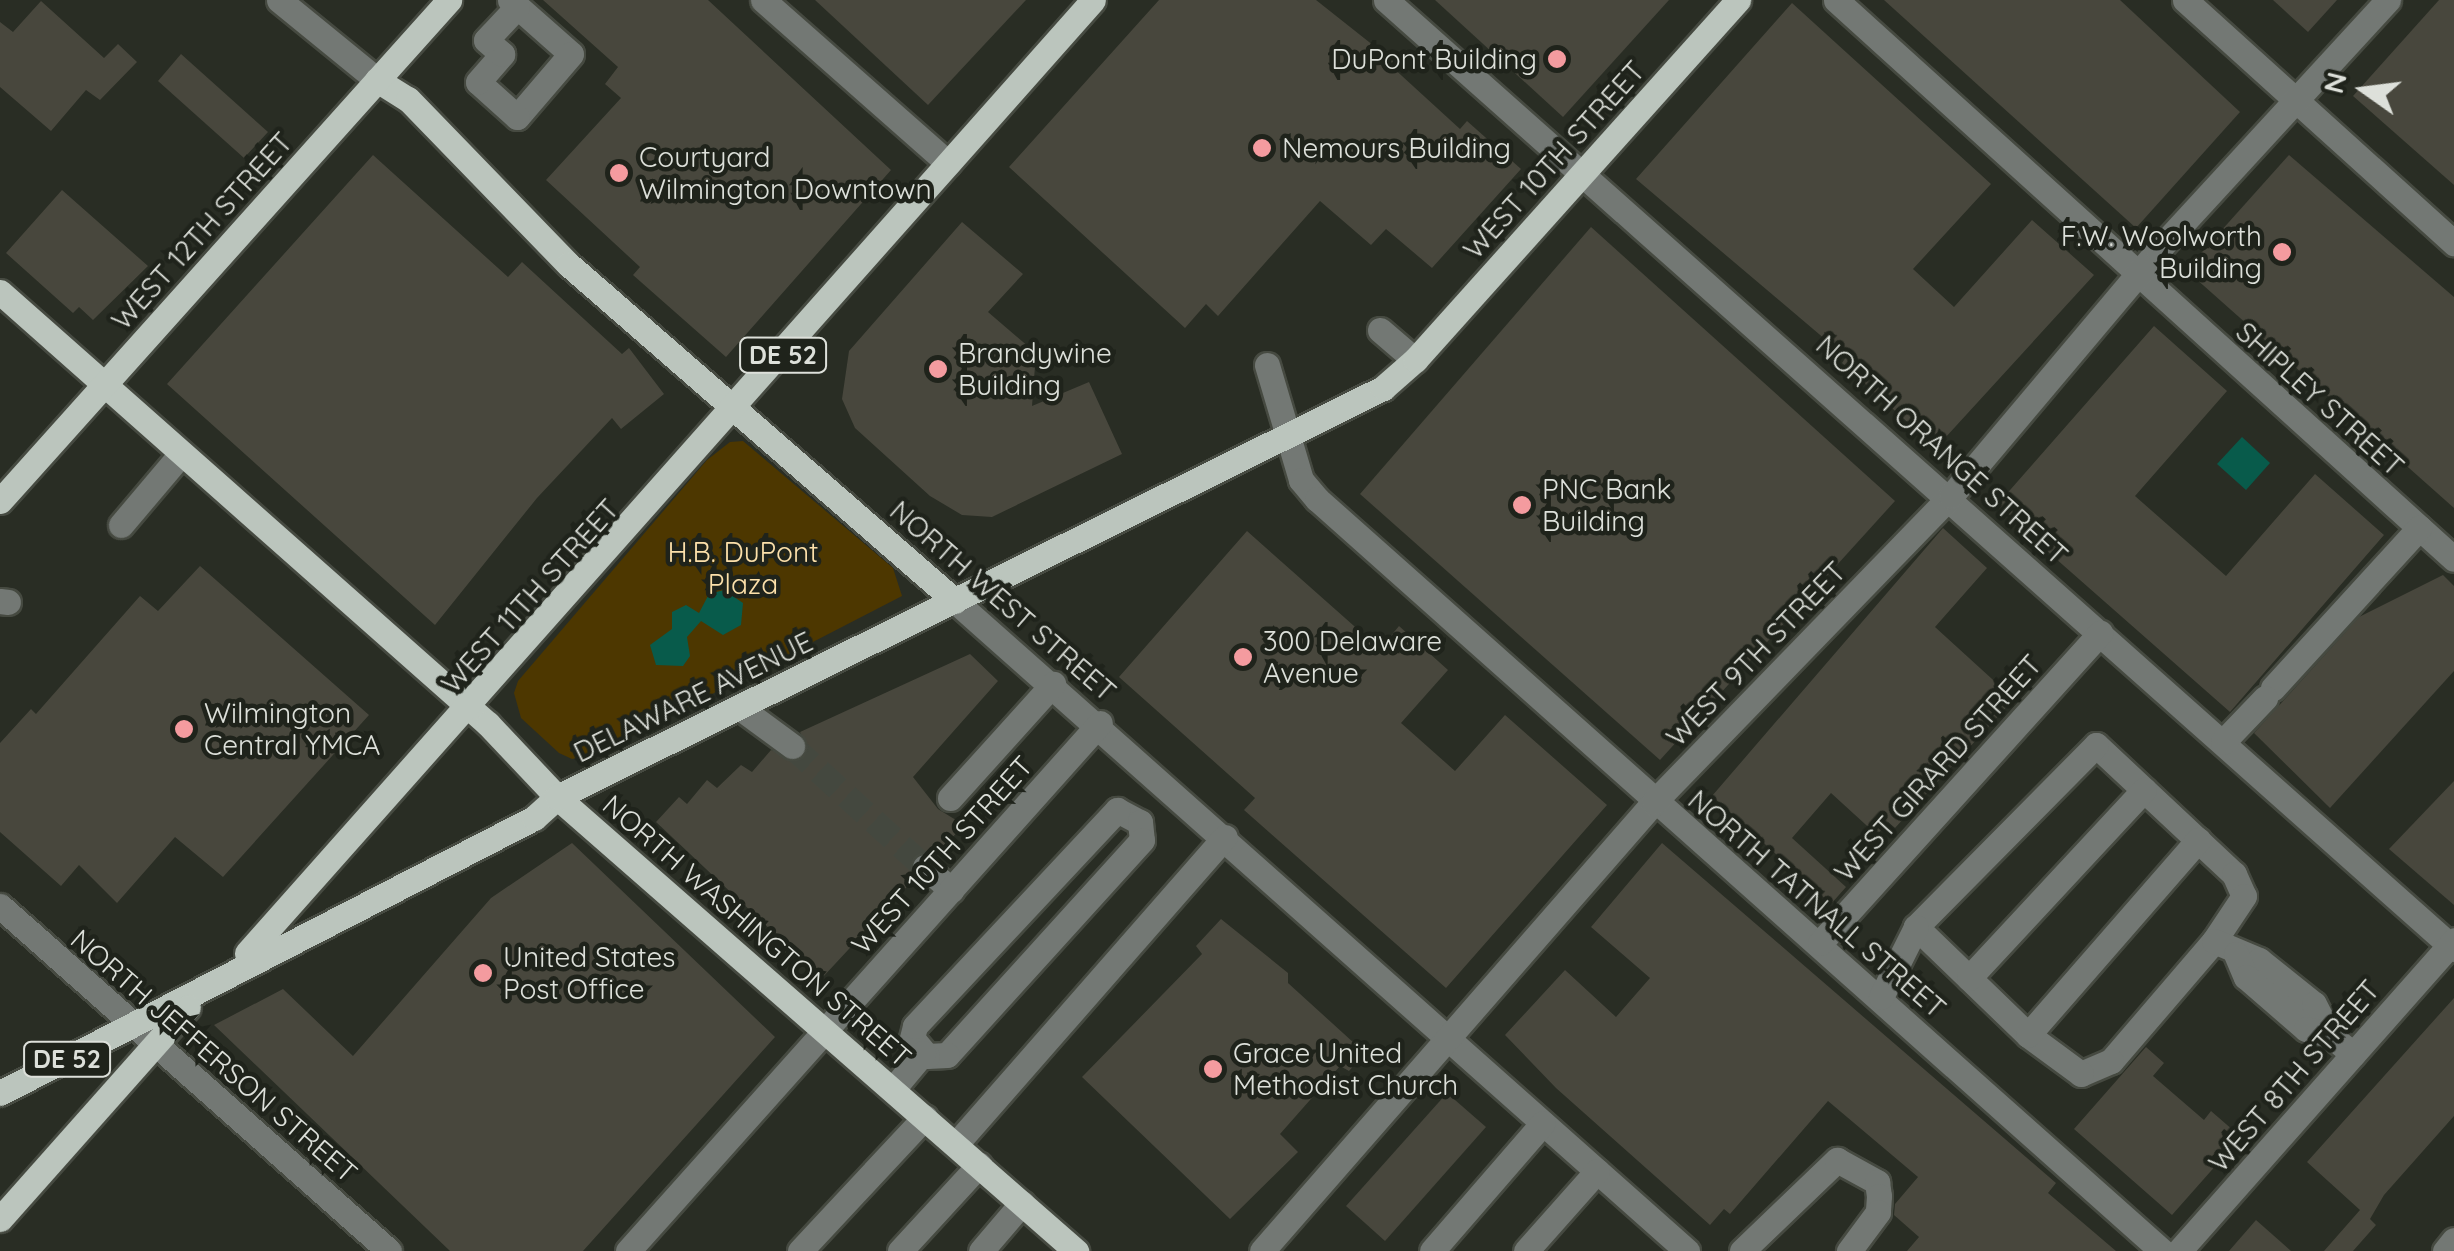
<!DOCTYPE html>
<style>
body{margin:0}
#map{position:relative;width:2454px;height:1251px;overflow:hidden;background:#292d24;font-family:Quicksand,sans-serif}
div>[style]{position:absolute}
.green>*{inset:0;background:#4d3700}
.water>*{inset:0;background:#085b4b}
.building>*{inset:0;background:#48473d}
.minor-tunnel>*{height:25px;margin-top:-12.5px;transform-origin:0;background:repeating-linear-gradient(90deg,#44483f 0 25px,transparent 0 37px)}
.roads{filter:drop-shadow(2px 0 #464a41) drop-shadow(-2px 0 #464a41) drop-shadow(0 2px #464a41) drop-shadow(0 -2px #464a41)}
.minor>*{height:25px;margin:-12.5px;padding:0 12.5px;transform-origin:12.5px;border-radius:12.5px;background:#737874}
.major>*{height:25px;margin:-12.5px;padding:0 12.5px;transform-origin:12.5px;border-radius:12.5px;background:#bbc5bd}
.dots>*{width:28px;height:28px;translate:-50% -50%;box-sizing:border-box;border:5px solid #1f231b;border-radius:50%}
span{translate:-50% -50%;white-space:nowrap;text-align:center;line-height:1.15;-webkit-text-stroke:9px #1f231b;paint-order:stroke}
.shield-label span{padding:2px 8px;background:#1f231b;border:2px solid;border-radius:8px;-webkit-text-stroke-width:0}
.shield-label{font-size:25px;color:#dde0da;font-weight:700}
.poi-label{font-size:28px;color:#dde0da}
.right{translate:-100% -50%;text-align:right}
.left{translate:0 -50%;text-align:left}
.street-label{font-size:28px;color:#dde0da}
.park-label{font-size:28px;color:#fce0aa}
.north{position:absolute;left:2314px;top:40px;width:100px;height:100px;-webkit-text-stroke:8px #1f231b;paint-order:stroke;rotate:284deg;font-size:28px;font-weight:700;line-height:40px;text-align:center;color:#dde0da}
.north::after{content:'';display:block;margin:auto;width:35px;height:45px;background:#dde0da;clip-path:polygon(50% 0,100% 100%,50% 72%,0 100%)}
</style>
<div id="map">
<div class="green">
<div style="clip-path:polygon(743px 441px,893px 568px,902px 596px,598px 753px,572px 759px,559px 753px,521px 718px,514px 693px,518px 681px,707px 460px,730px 442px)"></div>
</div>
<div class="water">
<div style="clip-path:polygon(2242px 437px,2270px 463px,2246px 490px,2217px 464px)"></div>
<div style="clip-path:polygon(724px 590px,743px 603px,741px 625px,723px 635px,701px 621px,687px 637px,690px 656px,683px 666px,656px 665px,650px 645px,672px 629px,672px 612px,686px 605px,699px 613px,709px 594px)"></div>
</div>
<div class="building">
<div style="clip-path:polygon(543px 0,708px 0,891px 170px,726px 357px,633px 275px,640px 267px,546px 180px,621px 98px,605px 84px,618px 67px)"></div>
<div style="clip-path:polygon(815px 0,1026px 0,928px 105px)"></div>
<div style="clip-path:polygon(1159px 0,1316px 0,1393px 61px,1390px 65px,1460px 129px,1467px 121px,1521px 169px,1432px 268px,1386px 229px,1371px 245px,1320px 201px,1218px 316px,1206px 304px,1185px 328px,1009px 167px)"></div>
<div style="clip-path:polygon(1435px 0,1669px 0,1563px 117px)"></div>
<div style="clip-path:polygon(1884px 0,2120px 0,2240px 112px,2136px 228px)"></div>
<div style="clip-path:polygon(2273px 0,2337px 0,2308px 32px)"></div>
<div style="clip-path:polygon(2439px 0,2454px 0,2454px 185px,2353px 96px)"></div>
<div style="clip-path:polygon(41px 1px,104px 58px,118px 44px,137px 62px,100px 100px,86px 90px,51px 131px,0 87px,0 22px,13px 32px)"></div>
<div style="clip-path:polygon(1792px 3px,1991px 184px,1913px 269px,1954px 307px,2032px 220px,2094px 275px,1945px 438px,1924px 437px,1842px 363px,1846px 357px,1636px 179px)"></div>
<div style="clip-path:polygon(181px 54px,268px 132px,244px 158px,158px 81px)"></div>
<div style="clip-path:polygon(373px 155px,508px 277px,522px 262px,622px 354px,629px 348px,664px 394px,621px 429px,612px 418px,537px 498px,435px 625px,167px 384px)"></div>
<div style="clip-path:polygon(2289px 155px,2454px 297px,2454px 508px,2186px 270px)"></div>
<div style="clip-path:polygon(62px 190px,148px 266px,93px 320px,79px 307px,73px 313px,6px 253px)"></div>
<div style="clip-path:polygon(962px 222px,1023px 274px,988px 312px,1036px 353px,1032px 406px,1089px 382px,1122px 454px,992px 517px,962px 515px,930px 496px,855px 428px,842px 399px,849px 351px)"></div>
<div style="clip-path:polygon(1591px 227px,1895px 501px,1660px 760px,1360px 494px)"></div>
<div style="clip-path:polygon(2154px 326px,2227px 391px,2135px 496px,2226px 576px,2315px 474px,2384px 535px,2230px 712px,1996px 506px)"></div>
<div style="clip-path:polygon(1943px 528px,1987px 568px,1935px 627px,2014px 699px,1895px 828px,1888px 822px,1877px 835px,1831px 793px,1792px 838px,1846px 887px,1831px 904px,1712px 796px)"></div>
<div style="clip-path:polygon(1247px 531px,1380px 649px,1399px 626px,1448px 670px,1401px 723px,1455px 771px,1505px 715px,1607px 805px,1446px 988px,1244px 810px,1255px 798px,1119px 677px)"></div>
<div style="clip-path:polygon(200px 566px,369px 715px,223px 877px,175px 837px,117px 903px,79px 865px,61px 886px,0 832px,0 743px,31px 709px,36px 714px,140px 596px,158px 611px)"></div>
<div style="clip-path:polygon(2443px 575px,2454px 586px,2454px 671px,2330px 808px,2254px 733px,2359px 617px)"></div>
<div style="clip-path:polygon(970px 654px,998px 681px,913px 777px,938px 809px,964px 825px,936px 855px,914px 856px,914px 879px,822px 978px,656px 822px,679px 797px,687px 804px,707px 780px,717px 788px,741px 765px,752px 772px,771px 750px,799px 760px,808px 747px,800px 732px)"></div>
<div style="clip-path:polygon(2454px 781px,2454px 905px,2389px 849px)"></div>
<div style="clip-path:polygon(572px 843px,775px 1037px,583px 1251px,450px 1251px,214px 1025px,283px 989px,353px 1056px,491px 898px)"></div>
<div style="clip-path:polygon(1662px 843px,2056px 1183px,2048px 1193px,2116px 1251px,1907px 1251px,1919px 1237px,1894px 1215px,1895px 1204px,1918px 1177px,1828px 1101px,1730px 1214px,1724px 1209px,1710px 1225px,1556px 1088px,1505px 1035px,1565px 970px,1616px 1017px,1650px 978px,1591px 927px)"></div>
<div style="clip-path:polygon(1221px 919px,1288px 973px,1288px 983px,1365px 1053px,1349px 1071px,1340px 1066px,1280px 1134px,1298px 1152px,1230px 1219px,1082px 1077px,1202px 954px,1196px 946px)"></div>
<div style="clip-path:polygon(2454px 998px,2454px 1116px,2384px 1195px,2370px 1219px,2376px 1225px,2353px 1251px,2324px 1251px,2360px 1210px,2307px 1162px)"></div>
<div style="clip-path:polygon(2146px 1047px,2164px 1063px,2153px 1076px,2204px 1120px,2211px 1111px,2241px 1137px,2172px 1215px,2074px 1129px)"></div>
<div style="clip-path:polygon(1447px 1093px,1486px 1127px,1385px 1241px,1346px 1206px)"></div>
<div style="clip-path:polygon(2256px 1220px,2291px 1251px,2229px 1251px)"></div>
</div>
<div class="minor-tunnel">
<div style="left:792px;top:746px;width:180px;rotate:42.3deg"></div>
</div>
<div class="roads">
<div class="minor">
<div style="left:279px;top:0;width:127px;rotate:39.2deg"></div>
<div style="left:510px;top:0;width:81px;rotate:41.5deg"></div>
<div style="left:571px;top:54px;width:83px;rotate:130.6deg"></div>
<div style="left:517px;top:117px;width:52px;rotate:-138.1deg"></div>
<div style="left:478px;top:82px;width:37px;rotate:-49deg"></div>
<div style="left:502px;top:54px;width:21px;rotate:-139deg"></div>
<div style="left:486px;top:40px;width:45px;rotate:-46.8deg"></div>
<div style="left:763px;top:0;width:247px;rotate:41.4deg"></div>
<div style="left:1386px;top:0;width:1429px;rotate:41.62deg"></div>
<div style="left:1836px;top:0;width:833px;rotate:42.13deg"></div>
<div style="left:2185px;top:0;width:363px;rotate:42.1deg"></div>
<div style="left:1380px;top:330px;width:46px;rotate:40.6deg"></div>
<div style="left:1267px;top:365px;width:120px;rotate:73.5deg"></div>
<div style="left:1301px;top:480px;width:25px;rotate:50deg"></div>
<div style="left:1317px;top:499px;width:1131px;rotate:41.67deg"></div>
<div style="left:121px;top:525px;width:93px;rotate:-49.8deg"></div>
<div style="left:0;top:601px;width:8px;rotate:7deg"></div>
<div style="left:955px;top:601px;width:979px;rotate:41.6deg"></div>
<div style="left:2273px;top:688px;width:217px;rotate:-47.6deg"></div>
<div style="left:739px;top:707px;width:66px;rotate:36.3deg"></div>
<div style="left:2223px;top:742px;width:61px;rotate:-46.3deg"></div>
<div style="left:2096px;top:745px;width:189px;rotate:43.1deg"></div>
<div style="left:2234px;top:874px;width:24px;rotate:66deg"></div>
<div style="left:2244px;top:896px;width:54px;rotate:123.7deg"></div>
<div style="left:2214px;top:941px;width:158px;rotate:130.6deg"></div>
<div style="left:2111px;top:1061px;width:33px;rotate:157deg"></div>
<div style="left:2081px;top:1074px;width:66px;rotate:-143.7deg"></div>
<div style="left:2028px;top:1035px;width:156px;rotate:-136deg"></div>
<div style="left:1916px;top:927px;width:256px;rotate:-45.3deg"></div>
<div style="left:950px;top:798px;width:154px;rotate:-47.9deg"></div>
<div style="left:1117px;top:810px;width:26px;rotate:28deg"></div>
<div style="left:1140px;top:822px;width:18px;rotate:84deg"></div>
<div style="left:1142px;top:840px;width:290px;rotate:132.2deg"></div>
<div style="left:947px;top:1055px;width:20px;rotate:177deg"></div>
<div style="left:927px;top:1056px;width:23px;rotate:-130deg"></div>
<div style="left:912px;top:1038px;width:12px;rotate:-76deg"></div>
<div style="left:915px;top:1026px;width:296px;rotate:-46.9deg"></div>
<div style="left:925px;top:867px;width:35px;rotate:41deg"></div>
<div style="left:0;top:906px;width:520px;rotate:41.57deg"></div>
<div style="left:2214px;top:941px;width:49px;rotate:22.9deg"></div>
<div style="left:2259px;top:960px;width:70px;rotate:38.7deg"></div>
<div style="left:2314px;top:1004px;width:35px;rotate:63deg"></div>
<div style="left:2330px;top:1035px;width:30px;rotate:40deg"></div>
<div style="left:1820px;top:943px;width:418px;rotate:-47.9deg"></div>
<div style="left:2236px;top:954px;width:25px;rotate:67deg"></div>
<div style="left:2246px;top:977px;width:79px;rotate:40.9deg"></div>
<div style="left:2306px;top:1029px;width:25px;rotate:14deg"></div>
<div style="left:1969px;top:978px;width:257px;rotate:-47.1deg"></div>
<div style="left:1881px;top:997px;width:78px;rotate:-63.4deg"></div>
<div style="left:2028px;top:1035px;width:259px;rotate:-48.9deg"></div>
<div style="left:893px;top:1089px;width:47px;rotate:-50.2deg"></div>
<div style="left:956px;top:1144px;width:408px;rotate:-48.8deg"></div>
<div style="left:628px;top:1251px;width:708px;rotate:-48.21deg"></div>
<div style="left:800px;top:1251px;width:183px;rotate:-47deg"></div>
<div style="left:900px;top:1251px;width:117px;rotate:-47.4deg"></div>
<div style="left:981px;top:1251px;width:63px;rotate:-49.5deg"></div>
<div style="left:1262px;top:1251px;width:596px;rotate:-48.88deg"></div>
<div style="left:1654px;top:802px;width:426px;rotate:-45.9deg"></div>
<div style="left:1951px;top:496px;width:322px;rotate:-49.9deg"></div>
<div style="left:2158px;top:250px;width:340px;rotate:-47.4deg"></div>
<div style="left:1432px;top:1251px;width:169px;rotate:-49.1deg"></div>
<div style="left:1526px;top:1251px;width:107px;rotate:-48.4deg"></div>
<div style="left:1742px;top:1251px;width:132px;rotate:-43.8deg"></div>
<div style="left:1837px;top:1160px;width:46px;rotate:28.8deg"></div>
<div style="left:1877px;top:1182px;width:14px;rotate:82deg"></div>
<div style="left:1879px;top:1196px;width:16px;rotate:94deg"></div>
<div style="left:1878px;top:1212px;width:49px;rotate:126.6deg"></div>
<div style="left:2179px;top:1251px;width:415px;rotate:-48.5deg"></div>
<div style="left:2445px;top:1251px;width:14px;rotate:-51deg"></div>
</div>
<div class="major">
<div style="left:377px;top:80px;width:36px;rotate:32deg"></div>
<div style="left:408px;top:99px;width:230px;rotate:45.9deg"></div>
<div style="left:568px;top:264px;width:513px;rotate:41.05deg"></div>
<div style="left:0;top:292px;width:652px;rotate:41.52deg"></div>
<div style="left:488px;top:724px;width:100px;rotate:46.6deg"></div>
<div style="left:557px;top:797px;width:690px;rotate:41.18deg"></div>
<div style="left:0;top:501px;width:673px;rotate:-48.13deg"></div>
<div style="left:247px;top:953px;width:1274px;rotate:-48.4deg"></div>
<div style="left:0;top:1093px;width:601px;rotate:-27.25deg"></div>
<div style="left:534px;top:818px;width:31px;rotate:-42deg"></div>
<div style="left:557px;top:797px;width:922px;rotate:-26.34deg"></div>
<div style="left:1383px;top:388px;width:43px;rotate:-41.2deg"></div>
<div style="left:1415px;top:360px;width:484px;rotate:-48.1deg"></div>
<div style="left:0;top:1219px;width:283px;rotate:-48.4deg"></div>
</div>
</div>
<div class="dots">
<div style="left:1557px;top:59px;background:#f49b9f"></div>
<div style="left:1262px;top:148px;background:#f49b9f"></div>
<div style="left:619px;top:173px;background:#f49b9f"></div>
<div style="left:2282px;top:252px;background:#f49b9f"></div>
<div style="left:938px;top:369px;background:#f49b9f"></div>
<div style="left:1522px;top:505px;background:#f49b9f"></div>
<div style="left:1243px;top:657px;background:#f49b9f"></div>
<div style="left:184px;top:729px;background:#f49b9f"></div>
<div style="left:483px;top:973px;background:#f49b9f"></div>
<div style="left:1213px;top:1069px;background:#f49b9f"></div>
</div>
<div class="shield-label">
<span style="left:783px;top:355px">DE 52</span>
<span style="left:67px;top:1059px">DE 52</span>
</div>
<div class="poi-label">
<span class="right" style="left:1537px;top:59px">DuPont Building</span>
<span class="left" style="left:1282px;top:148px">Nemours Building</span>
<span class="left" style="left:639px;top:173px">Courtyard<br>Wilmington Downtown</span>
<span class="right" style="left:2262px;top:252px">F.W. Woolworth<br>Building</span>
<span class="left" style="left:958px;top:369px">Brandywine<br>Building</span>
<span class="left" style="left:1542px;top:505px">PNC Bank<br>Building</span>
<span class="left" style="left:1263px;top:657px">300 Delaware<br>Avenue</span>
<span class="left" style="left:204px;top:729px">Wilmington<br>Central YMCA</span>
<span class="left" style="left:503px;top:973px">United States<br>Post Office</span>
<span class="left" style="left:1233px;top:1069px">Grace United<br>Methodist Church</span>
</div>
<div class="street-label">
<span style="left:1554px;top:160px;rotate:-48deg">WEST 10TH STREET</span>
<span style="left:202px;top:231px;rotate:-48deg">WEST 12TH STREET</span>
<span style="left:2320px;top:399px;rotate:42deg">SHIPLEY STREET</span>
<span style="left:1942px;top:450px;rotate:42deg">NORTH ORANGE STREET</span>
<span style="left:530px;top:596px;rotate:-48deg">WEST 11TH STREET</span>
<span style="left:1003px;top:601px;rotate:41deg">NORTH WEST STREET</span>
<span style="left:1756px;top:654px;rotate:-46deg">WEST 9TH STREET</span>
<span style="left:693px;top:697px;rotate:-26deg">DELAWARE AVENUE</span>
<span style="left:1938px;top:768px;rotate:-48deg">WEST GIRARD STREET</span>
<span style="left:942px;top:855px;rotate:-48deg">WEST 10TH STREET</span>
<span style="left:1817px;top:904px;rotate:41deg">NORTH TATNALL STREET</span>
<span style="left:757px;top:931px;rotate:41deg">NORTH WASHINGTON STREET</span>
<span style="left:214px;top:1056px;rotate:41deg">NORTH JEFFERSON STREET</span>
<span style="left:2294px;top:1076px;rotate:-49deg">WEST 8TH STREET</span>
</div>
<div class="park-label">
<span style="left:743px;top:568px">H.B. DuPont<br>Plaza</span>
</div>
<div class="north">N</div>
</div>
